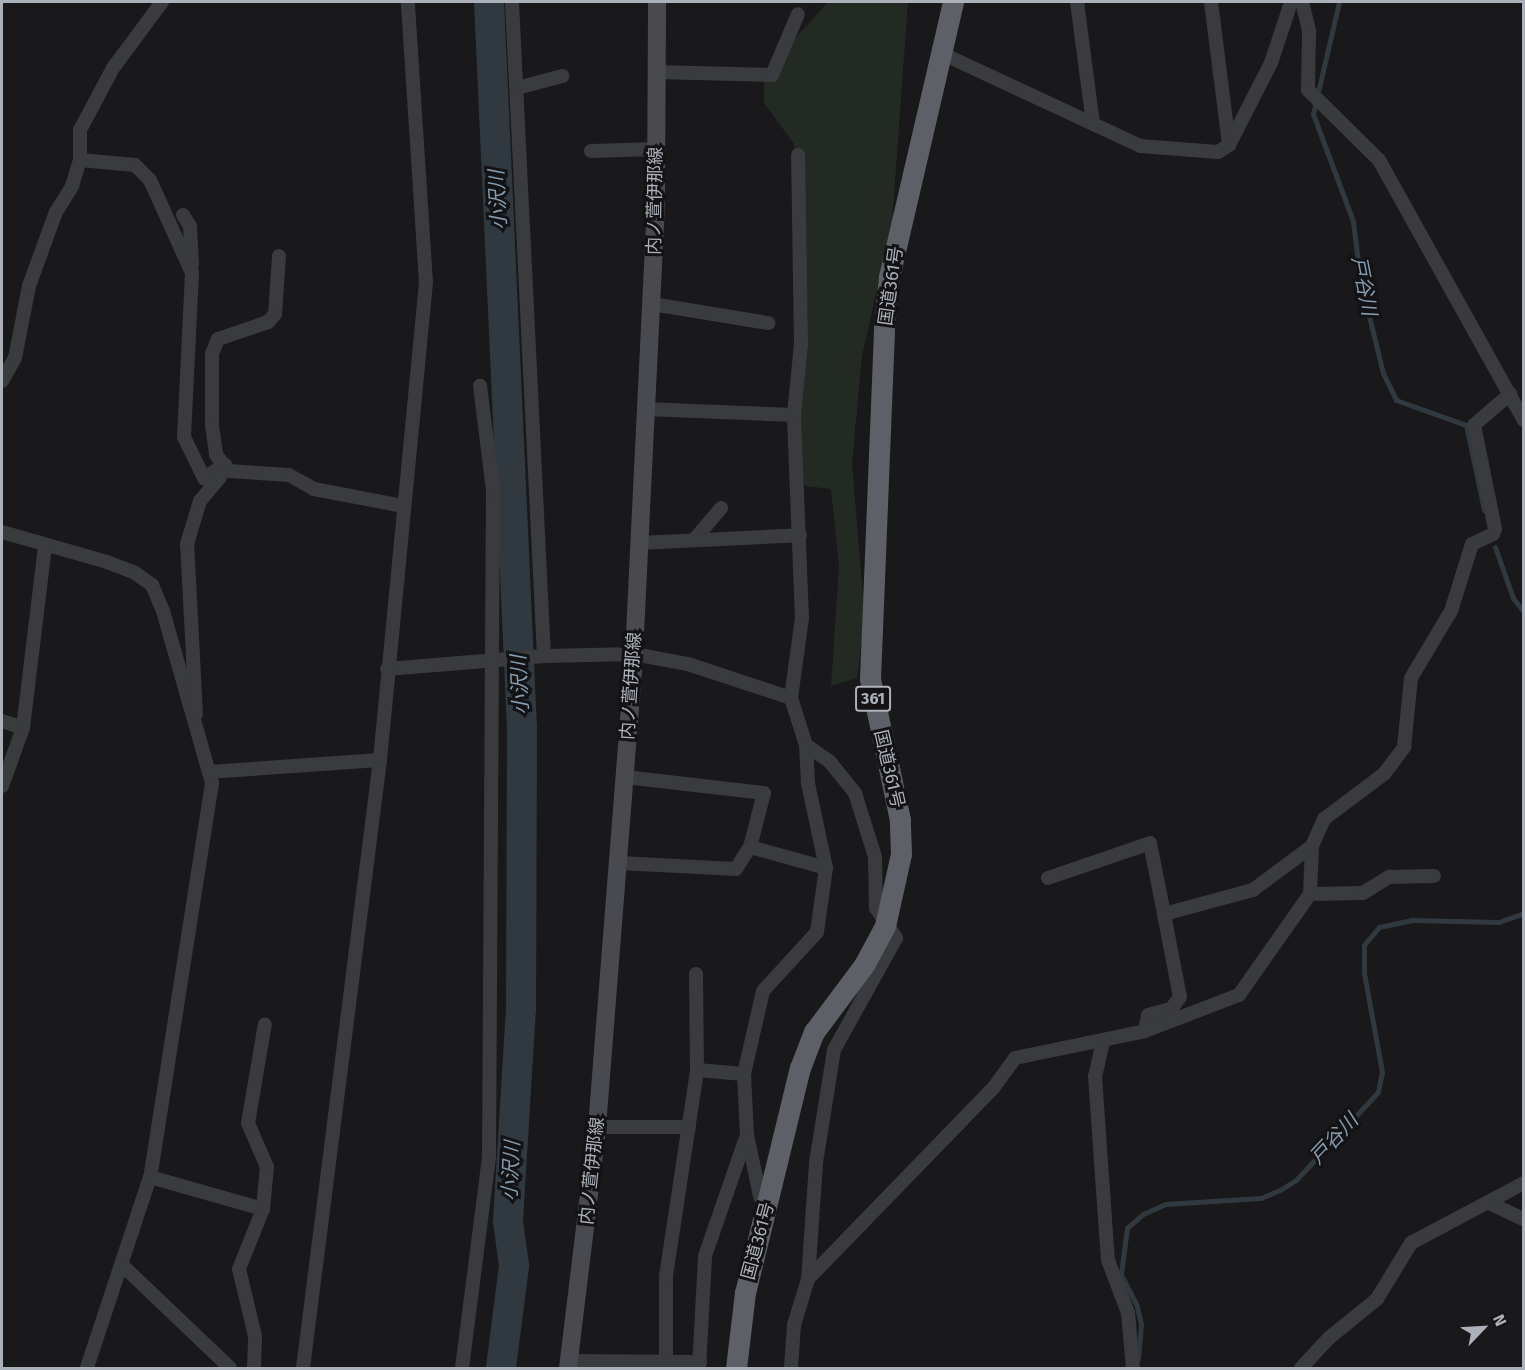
<!DOCTYPE html>
<meta charset="utf-8">
<style>
body{margin:0}
#map{position:relative;width:1525px;height:1370px;overflow:hidden;background:#19181a;font-family:"Fira Sans","Noto Sans JP",sans-serif}
div>[style]{position:absolute}
.green>*{inset:0;background:#232a24}
.stream>*{height:5px;margin:-2.5px;padding:0 2.5px;transform-origin:2.5px;border-radius:2.5px;background:#313940}
.river>*{height:30px;margin:-15px;padding:0 15px;transform-origin:15px;border-radius:15px;background:#313940}
.minor>*{height:14px;margin:-7px;padding:0 7px;transform-origin:7px;border-radius:7px;background:#3a3b3f}
.secondary>*{height:18px;margin:-9px;padding:0 9px;transform-origin:9px;border-radius:9px;background:#484a4f}
.trunk>*{height:21px;margin:-10.5px;padding:0 10.5px;transform-origin:10.5px;border-radius:10.5px;background:#5e6067}
span{translate:-50% -50%;white-space:nowrap;text-align:center;line-height:1.15;-webkit-text-stroke:6px #131315;paint-order:stroke}
.shield-label span{padding:2px 4px;background:#131315;border:2px solid;border-radius:4px;-webkit-text-stroke-width:0}
.shield-label{font-size:16px;color:#acb0b9;font-weight:700}
.street-label{font-size:18px;color:#acb0b9}
.water-label{font-size:20px;color:#859db2;font-style:italic}
.frame{position:absolute;inset:0;border:3px solid #acb0b9;pointer-events:none}
.north{position:absolute;left:1453px;top:1298px;width:60px;height:60px;-webkit-text-stroke:4px #131315;paint-order:stroke;rotate:65deg;font-size:16px;font-weight:700;line-height:24px;text-align:center;color:#acb0b9}
.north::after{content:'';display:block;margin:auto;width:21px;height:27px;background:#acb0b9;clip-path:polygon(50% 0,100% 100%,50% 72%,0 100%)}
</style>
<div id="map">
<div class="green">
<div style="clip-path:polygon(828px 2px,908px 2px,892px 223px,862px 356px,852px 464px,865px 620px,857px 678px,831px 686px,839px 566px,831px 489px,805px 486px,794px 458px,808px 318px,794px 144px,764px 103px,764px 73px)"></div>
</div>
<div class="stream">
<div style="left:1339px;top:2px;width:115px;rotate:103.1deg"></div>
<div style="left:1313px;top:114px;width:114px;rotate:69.5deg"></div>
<div style="left:1353px;top:221px;width:58px;rotate:83.1deg"></div>
<div style="left:1360px;top:279px;width:97px;rotate:76.3deg"></div>
<div style="left:1383px;top:373px;width:30px;rotate:64deg"></div>
<div style="left:1396px;top:400px;width:74px;rotate:19.7deg"></div>
<div style="left:1466px;top:425px;width:87px;rotate:78deg"></div>
<div style="left:1495px;top:547px;width:54px;rotate:70.6deg"></div>
<div style="left:1513px;top:598px;width:18px;rotate:52deg"></div>
<div style="left:1138px;top:1359px;width:35px;rotate:-85deg"></div>
<div style="left:1141px;top:1324px;width:18px;rotate:-103deg"></div>
<div style="left:1137px;top:1306px;width:36px;rotate:-117deg"></div>
<div style="left:1121px;top:1274px;width:46px;rotate:-82.6deg"></div>
<div style="left:1127px;top:1228px;width:21px;rotate:-41deg"></div>
<div style="left:1143px;top:1214px;width:24px;rotate:-24deg"></div>
<div style="left:1165px;top:1204px;width:96px;rotate:-3.6deg"></div>
<div style="left:1261px;top:1198px;width:21px;rotate:-23deg"></div>
<div style="left:1280px;top:1190px;width:19px;rotate:-32deg"></div>
<div style="left:1296px;top:1180px;width:120px;rotate:-47deg"></div>
<div style="left:1378px;top:1092px;width:20px;rotate:-79deg"></div>
<div style="left:1382px;top:1072px;width:101px;rotate:-100.3deg"></div>
<div style="left:1364px;top:973px;width:28px;rotate:-90deg"></div>
<div style="left:1364px;top:945px;width:23px;rotate:-50deg"></div>
<div style="left:1379px;top:927px;width:34px;rotate:-12deg"></div>
<div style="left:1412px;top:920px;width:87px;rotate:1.3deg"></div>
<div style="left:1499px;top:922px;width:27px;rotate:-20deg"></div>
</div>
<div class="river">
<div style="left:489px;top:2px;width:728px;rotate:87.4deg"></div>
<div style="left:522px;top:729px;width:279px;rotate:90.2deg"></div>
<div style="left:521px;top:1008px;width:213px;rotate:93.5deg"></div>
<div style="left:508px;top:1221px;width:45px;rotate:82.4deg"></div>
<div style="left:514px;top:1266px;width:103px;rotate:97.3deg"></div>
</div>
<div class="minor">
<div style="left:512px;top:2px;width:655px;rotate:87.2deg"></div>
<div style="left:1077px;top:2px;width:123px;rotate:82.5deg"></div>
<div style="left:1211px;top:2px;width:144px;rotate:82.8deg"></div>
<div style="left:1302px;top:2px;width:30px;rotate:76deg"></div>
<div style="left:1309px;top:31px;width:59px;rotate:91deg"></div>
<div style="left:1308px;top:90px;width:100px;rotate:44.6deg"></div>
<div style="left:1379px;top:160px;width:298px;rotate:60.9deg"></div>
<div style="left:941px;top:53px;width:220px;rotate:25deg"></div>
<div style="left:1140px;top:146px;width:78px;rotate:4.4deg"></div>
<div style="left:1218px;top:152px;width:13px;rotate:-32deg"></div>
<div style="left:1229px;top:145px;width:92px;rotate:-62.9deg"></div>
<div style="left:1271px;top:63px;width:64px;rotate:-71.8deg"></div>
<div style="left:656px;top:72px;width:116px;rotate:1.5deg"></div>
<div style="left:772px;top:75px;width:66px;rotate:-66.9deg"></div>
<div style="left:517px;top:88px;width:47px;rotate:-14.9deg"></div>
<div style="left:591px;top:151px;width:65px;rotate:-1.8deg"></div>
<div style="left:80px;top:160px;width:55px;rotate:5.2deg"></div>
<div style="left:135px;top:165px;width:21px;rotate:45deg"></div>
<div style="left:150px;top:180px;width:102px;rotate:65.7deg"></div>
<div style="left:192px;top:273px;width:164px;rotate:92.8deg"></div>
<div style="left:184px;top:437px;width:46px;rotate:64deg"></div>
<div style="left:204px;top:478px;width:25px;rotate:-32deg"></div>
<div style="left:183px;top:215px;width:13px;rotate:58deg"></div>
<div style="left:190px;top:226px;width:39px;rotate:87deg"></div>
<div style="left:279px;top:256px;width:58px;rotate:93.9deg"></div>
<div style="left:275px;top:314px;width:11px;rotate:131deg"></div>
<div style="left:268px;top:322px;width:53px;rotate:161.2deg"></div>
<div style="left:218px;top:339px;width:16px;rotate:112deg"></div>
<div style="left:212px;top:354px;width:71px;rotate:90deg"></div>
<div style="left:212px;top:425px;width:30px;rotate:82deg"></div>
<div style="left:216px;top:455px;width:21px;rotate:51deg"></div>
<div style="left:229px;top:471px;width:60px;rotate:3.8deg"></div>
<div style="left:289px;top:475px;width:29px;rotate:29deg"></div>
<div style="left:314px;top:489px;width:91px;rotate:10.8deg"></div>
<div style="left:652px;top:304px;width:118px;rotate:9.3deg"></div>
<div style="left:2px;top:381px;width:26px;rotate:-61deg"></div>
<div style="left:15px;top:358px;width:73px;rotate:-79deg"></div>
<div style="left:29px;top:286px;width:79px;rotate:-70deg"></div>
<div style="left:56px;top:212px;width:31px;rotate:-58deg"></div>
<div style="left:72px;top:186px;width:27px;rotate:-73deg"></div>
<div style="left:80px;top:160px;width:30px;rotate:-90deg"></div>
<div style="left:80px;top:130px;width:70px;rotate:-62deg"></div>
<div style="left:113px;top:68px;width:82px;rotate:-53.4deg"></div>
<div style="left:644px;top:409px;width:150px;rotate:2.3deg"></div>
<div style="left:2px;top:532px;width:109px;rotate:15.9deg"></div>
<div style="left:107px;top:562px;width:30px;rotate:21deg"></div>
<div style="left:135px;top:573px;width:21px;rotate:35deg"></div>
<div style="left:152px;top:585px;width:28px;rotate:67deg"></div>
<div style="left:163px;top:611px;width:179px;rotate:74.1deg"></div>
<div style="left:212px;top:783px;width:399px;rotate:98.9deg"></div>
<div style="left:150px;top:1177px;width:201px;rotate:108.3deg"></div>
<div style="left:694px;top:540px;width:42px;rotate:-49.8deg"></div>
<div style="left:639px;top:543px;width:161px;rotate:-2.8deg"></div>
<div style="left:387px;top:669px;width:158px;rotate:-4.7deg"></div>
<div style="left:544px;top:656px;width:90px;rotate:-1.3deg"></div>
<div style="left:634px;top:654px;width:55px;rotate:10.5deg"></div>
<div style="left:688px;top:664px;width:108px;rotate:18.3deg"></div>
<div style="left:791px;top:698px;width:49px;rotate:72.3deg"></div>
<div style="left:806px;top:745px;width:29px;rotate:35deg"></div>
<div style="left:830px;top:762px;width:40px;rotate:51deg"></div>
<div style="left:855px;top:793px;width:67px;rotate:72.6deg"></div>
<div style="left:875px;top:857px;width:51px;rotate:88.9deg"></div>
<div style="left:876px;top:908px;width:36px;rotate:56deg"></div>
<div style="left:896px;top:938px;width:128px;rotate:119deg"></div>
<div style="left:834px;top:1050px;width:114px;rotate:99.1deg"></div>
<div style="left:816px;top:1163px;width:116px;rotate:93.9deg"></div>
<div style="left:808px;top:1279px;width:48px;rotate:106.9deg"></div>
<div style="left:794px;top:1325px;width:43px;rotate:94deg"></div>
<div style="left:791px;top:698px;width:81px;rotate:-82.2deg"></div>
<div style="left:802px;top:618px;width:203px;rotate:-92.3deg"></div>
<div style="left:794px;top:415px;width:71px;rotate:-84.4deg"></div>
<div style="left:801px;top:344px;width:189px;rotate:-90.9deg"></div>
<div style="left:196px;top:714px;width:170px;rotate:-93deg"></div>
<div style="left:187px;top:544px;width:45px;rotate:-73.2deg"></div>
<div style="left:200px;top:501px;width:31px;rotate:-50deg"></div>
<div style="left:2px;top:721px;width:22px;rotate:18deg"></div>
<div style="left:209px;top:772px;width:171px;rotate:-4deg"></div>
<div style="left:625px;top:777px;width:140px;rotate:6.6deg"></div>
<div style="left:764px;top:793px;width:56px;rotate:104.5deg"></div>
<div style="left:750px;top:847px;width:79px;rotate:15.4deg"></div>
<div style="left:2px;top:786px;width:62px;rotate:-70.1deg"></div>
<div style="left:23px;top:728px;width:182px;rotate:-83.1deg"></div>
<div style="left:619px;top:863px;width:117px;rotate:2.9deg"></div>
<div style="left:736px;top:869px;width:26px;rotate:-58deg"></div>
<div style="left:1048px;top:878px;width:108px;rotate:-18.9deg"></div>
<div style="left:1150px;top:843px;width:72px;rotate:78.8deg"></div>
<div style="left:1310px;top:894px;width:53px;rotate:-1.1deg"></div>
<div style="left:1363px;top:893px;width:31px;rotate:-32deg"></div>
<div style="left:1389px;top:877px;width:45px;rotate:-1.3deg"></div>
<div style="left:1145px;top:1031px;width:16px;rotate:-79deg"></div>
<div style="left:1148px;top:1015px;width:24px;rotate:-15deg"></div>
<div style="left:1171px;top:1009px;width:15px;rotate:-53deg"></div>
<div style="left:1180px;top:997px;width:85px;rotate:-100.9deg"></div>
<div style="left:1164px;top:914px;width:92px;rotate:-15.1deg"></div>
<div style="left:1253px;top:890px;width:74px;rotate:-36.7deg"></div>
<div style="left:1103px;top:1042px;width:35px;rotate:103deg"></div>
<div style="left:1095px;top:1076px;width:184px;rotate:86deg"></div>
<div style="left:1108px;top:1260px;width:57px;rotate:69.3deg"></div>
<div style="left:1128px;top:1313px;width:55px;rotate:84.8deg"></div>
<div style="left:697px;top:1070px;width:47px;rotate:4.9deg"></div>
<div style="left:597px;top:1127px;width:92px"></div>
<div style="left:150px;top:1177px;width:117px;rotate:15.8deg"></div>
<div style="left:1489px;top:1203px;width:38px;rotate:25deg"></div>
<div style="left:766px;top:1206px;width:12px;rotate:-121deg"></div>
<div style="left:760px;top:1196px;width:62px;rotate:-102deg"></div>
<div style="left:747px;top:1135px;width:61px;rotate:-92.8deg"></div>
<div style="left:744px;top:1074px;width:85px;rotate:-77.1deg"></div>
<div style="left:763px;top:991px;width:80px;rotate:-47.5deg"></div>
<div style="left:817px;top:932px;width:65px;rotate:-82deg"></div>
<div style="left:826px;top:868px;width:87px;rotate:-102deg"></div>
<div style="left:808px;top:783px;width:38px;rotate:-93deg"></div>
<div style="left:122px;top:1265px;width:149px;rotate:43.6deg"></div>
<div style="left:808px;top:1279px;width:267px;rotate:-45.9deg"></div>
<div style="left:994px;top:1087px;width:36px;rotate:-54deg"></div>
<div style="left:1015px;top:1058px;width:133px;rotate:-11.7deg"></div>
<div style="left:1145px;top:1031px;width:101px;rotate:-21deg"></div>
<div style="left:1239px;top:995px;width:123px;rotate:-54.9deg"></div>
<div style="left:1310px;top:894px;width:48px;rotate:-87.6deg"></div>
<div style="left:1312px;top:846px;width:30px;rotate:-66deg"></div>
<div style="left:1324px;top:819px;width:75px;rotate:-36.9deg"></div>
<div style="left:1384px;top:774px;width:34px;rotate:-53deg"></div>
<div style="left:1404px;top:747px;width:69px;rotate:-84.2deg"></div>
<div style="left:1411px;top:678px;width:78px;rotate:-59.2deg"></div>
<div style="left:1451px;top:611px;width:70px;rotate:-72.6deg"></div>
<div style="left:1472px;top:544px;width:23px;rotate:-25deg"></div>
<div style="left:1493px;top:534px;width:5px;rotate:-68deg"></div>
<div style="left:1495px;top:529px;width:106px;rotate:-101.4deg"></div>
<div style="left:1474px;top:425px;width:48px;rotate:-40.7deg"></div>
<div style="left:666px;top:1359px;width:83px;rotate:-90deg"></div>
<div style="left:666px;top:1276px;width:208px;rotate:-81.4deg"></div>
<div style="left:697px;top:1070px;width:96px;rotate:-90.6deg"></div>
<div style="left:570px;top:1361px;width:130px;rotate:0.4deg"></div>
<div style="left:254px;top:1368px;width:32px;rotate:-88deg"></div>
<div style="left:255px;top:1336px;width:69px;rotate:-103.4deg"></div>
<div style="left:239px;top:1269px;width:65px;rotate:-68.2deg"></div>
<div style="left:263px;top:1209px;width:42px;rotate:-84.6deg"></div>
<div style="left:267px;top:1167px;width:48px;rotate:-113.4deg"></div>
<div style="left:248px;top:1123px;width:100px;rotate:-80.3deg"></div>
<div style="left:303px;top:1368px;width:613px;rotate:-82.78deg"></div>
<div style="left:380px;top:760px;width:479px;rotate:-84.5deg"></div>
<div style="left:426px;top:283px;width:282px;rotate:-93.7deg"></div>
<div style="left:462px;top:1368px;width:212px;rotate:-82.7deg"></div>
<div style="left:489px;top:1158px;width:668px;rotate:-89.66deg"></div>
<div style="left:493px;top:490px;width:105px;rotate:-97.1deg"></div>
<div style="left:699px;top:1368px;width:112px;rotate:-86.9deg"></div>
<div style="left:705px;top:1256px;width:128px;rotate:-70.9deg"></div>
<div style="left:1301px;top:1368px;width:41px;rotate:-47deg"></div>
<div style="left:1329px;top:1338px;width:62px;rotate:-39.1deg"></div>
<div style="left:1377px;top:1299px;width:66px;rotate:-58.7deg"></div>
<div style="left:1411px;top:1243px;width:128px;rotate:-28deg"></div>
</div>
<div class="secondary">
<div style="left:568px;top:1368px;width:243px;rotate:-83.1deg"></div>
<div style="left:597px;top:1127px;width:474px;rotate:-85.5deg"></div>
<div style="left:634px;top:654px;width:454px;rotate:-87.2deg"></div>
<div style="left:656px;top:201px;width:199px;rotate:-89.7deg"></div>
</div>
<div class="trunk">
<div style="left:736px;top:1368px;width:76px;rotate:-83.2deg"></div>
<div style="left:745px;top:1293px;width:232px;rotate:-76.3deg"></div>
<div style="left:800px;top:1068px;width:39px;rotate:-69deg"></div>
<div style="left:814px;top:1032px;width:84px;rotate:-53.3deg"></div>
<div style="left:864px;top:965px;width:44px;rotate:-61.7deg"></div>
<div style="left:885px;top:926px;width:74px;rotate:-77.5deg"></div>
<div style="left:901px;top:854px;width:34px;rotate:-92deg"></div>
<div style="left:900px;top:820px;width:144px;rotate:-102deg"></div>
<div style="left:870px;top:679px;width:352px;rotate:-87.7deg"></div>
<div style="left:884px;top:327px;width:50px;rotate:-84.3deg"></div>
<div style="left:889px;top:277px;width:282px;rotate:-76.9deg"></div>
</div>
<div class="shield-label">
<span style="left:873px;top:699px">361</span>
</div>
<div class="street-label">
<span style="left:655px;top:201px;rotate:-89deg">内ノ萱伊那線</span>
<span style="left:891px;top:286px;rotate:-82deg">国道361号</span>
<span style="left:631px;top:686px;rotate:-86deg">内ノ萱伊那線</span>
<span style="left:889px;top:769px;rotate:77deg">国道361号</span>
<span style="left:592px;top:1171px;rotate:-84deg">内ノ萱伊那線</span>
<span style="left:758px;top:1241px;rotate:-75deg">国道361号</span>
</div>
<div class="water-label">
<span style="left:498px;top:200px;rotate:-93deg">小沢川</span>
<span style="left:1364px;top:286px;rotate:79deg">戸谷川</span>
<span style="left:520px;top:685px;rotate:-93deg">小沢川</span>
<span style="left:1334px;top:1139px;rotate:-47deg">戸谷川</span>
<span style="left:511px;top:1171px;rotate:-87deg">小沢川</span>
</div>
<div class="frame"></div>
<div class="north">N</div>
</div>
